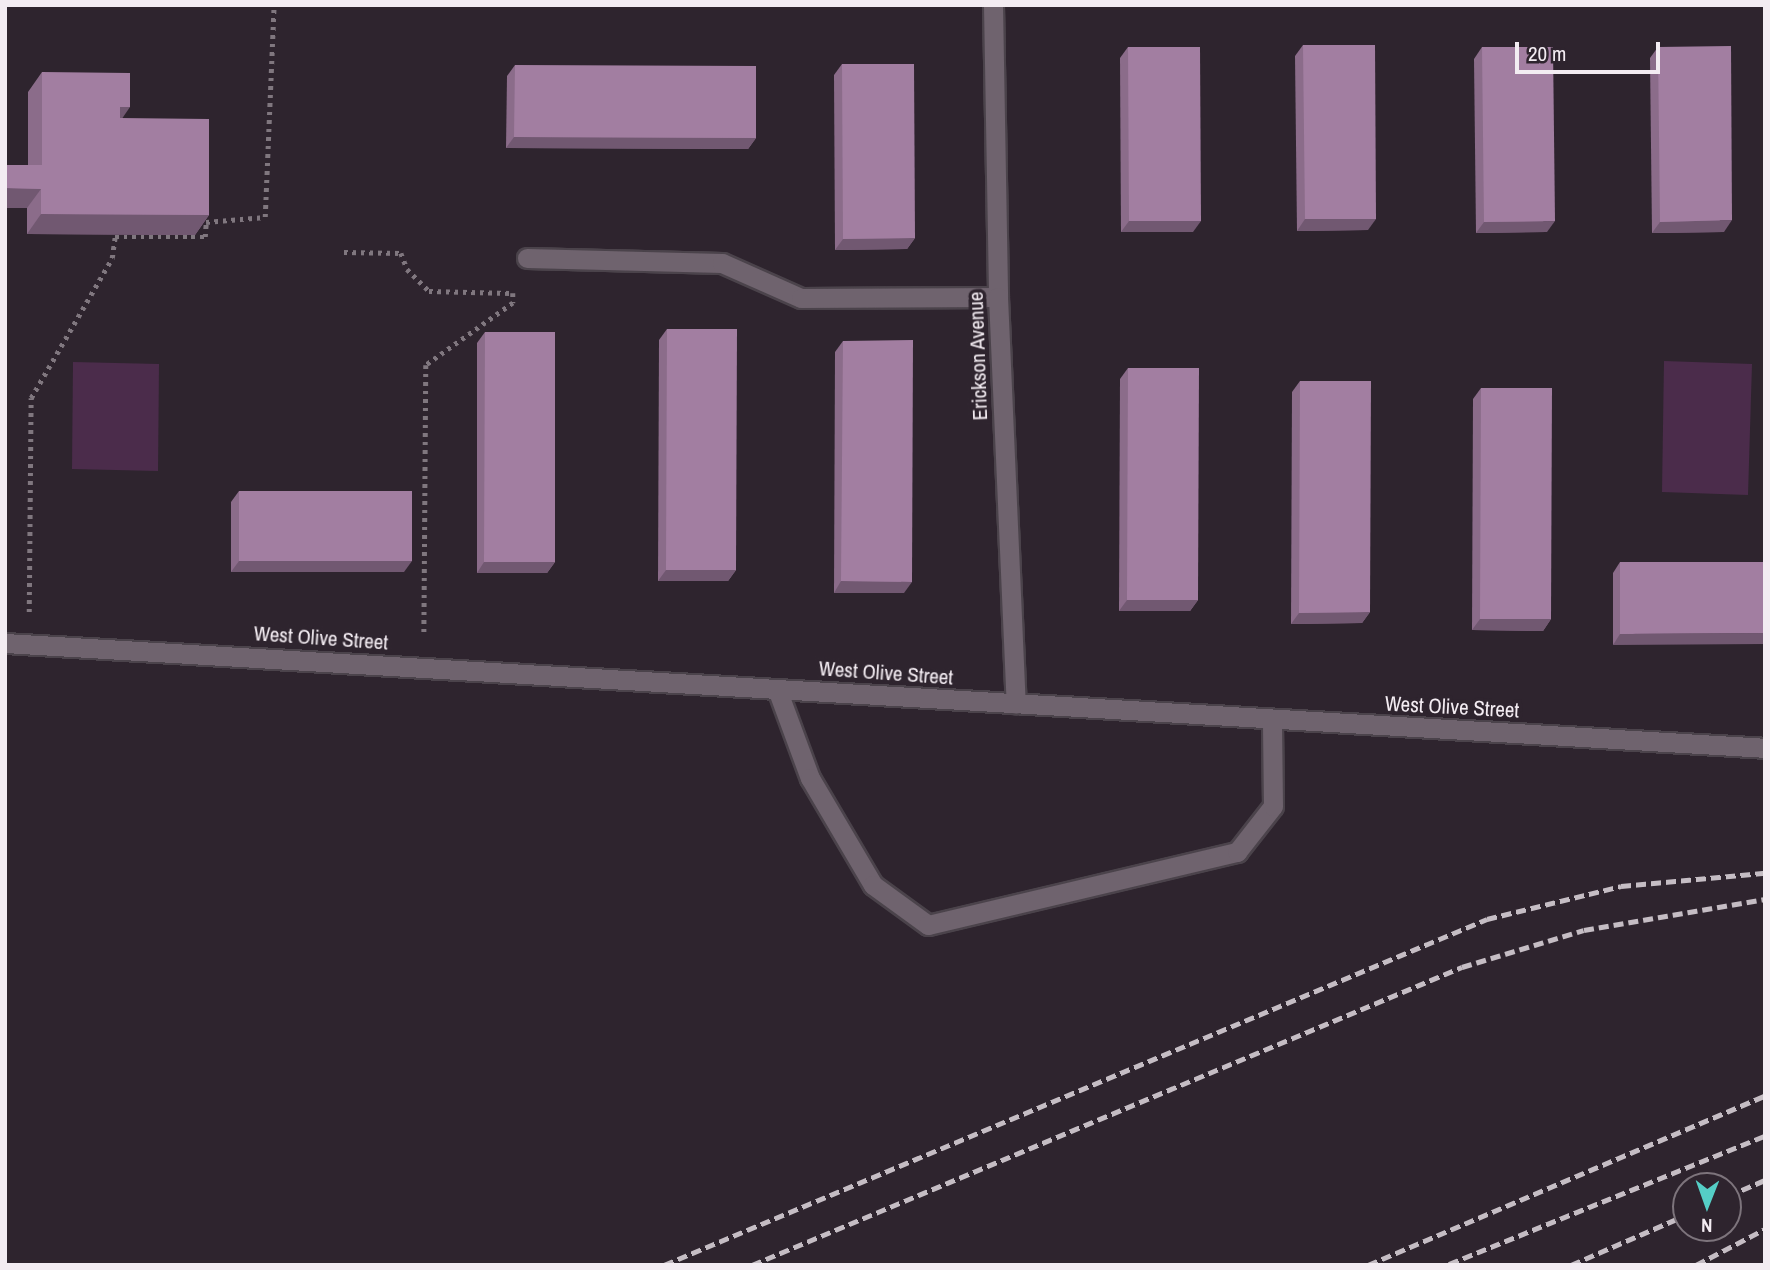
<!DOCTYPE html>
<style>
body{margin:0}
#map{position:relative;width:1770px;height:1270px;overflow:hidden;background:#2e242e;font-family:"Archivo Narrow",sans-serif}
div>[style]{position:absolute}
.green>*{inset:0;background:#4b2c4b}
.path>*{height:4.5px;margin-top:-2.25px;transform-origin:0;background:repeating-linear-gradient(90deg,#80777f 0 3.5px,transparent 0 8.5px)}
.roads{filter:drop-shadow(2px 0 #4b434b) drop-shadow(-2px 0 #4b434b) drop-shadow(0 2px #4b434b) drop-shadow(0 -2px #4b434b)}
.service>*{height:19px;margin:-9.5px;padding:0 9.5px;transform-origin:9.5px;border-radius:9.5px;background:#6f636e}
.minor>*{height:19px;margin:-9.5px;padding:0 9.5px;transform-origin:9.5px;border-radius:9.5px;background:#6f636e}
.rail>*{height:5px;margin-top:-2.5px;transform-origin:0;background:repeating-linear-gradient(90deg,#c5bdc4 0 10px,transparent 0 15px)}
.wall>*{inset:0;background:#8b6c8a}
.shaded-wall>*{inset:0;background:#715871}
.building>*{inset:0;background:#a27ea1}
span{translate:-50% -50%;white-space:nowrap;text-align:center;line-height:1.15;-webkit-text-stroke:7px #2e242e;paint-order:stroke}
.street-label{font-size:21px;color:#f3ecf2}
.frame{position:absolute;inset:0;border:7px solid #f3ecf2;pointer-events:none}
.north{position:absolute;left:1672px;top:1172px;width:70px;height:70px;box-sizing:border-box;background:#2e242e;border:2px solid #7d747c;border-radius:50%;rotate:181deg;font-size:19px;font-weight:700;line-height:28px;text-align:center;color:#f3ecf2}
.north::after{content:'';display:block;margin:auto;width:24px;height:32px;background:#55cec6;clip-path:polygon(50% 0,100% 100%,50% 72%,0 100%)}
.scale{position:absolute;left:1515px;top:42px;width:145px;height:32px;box-sizing:border-box;border:4px solid #f3ecf2;border-top:0;padding-left:9px;font-size:21px;line-height:24px;white-space:nowrap;color:#f3ecf2;-webkit-text-stroke:5px #2e242e;paint-order:stroke}
</style>
<div id="map">
<div class="green">
<div style="clip-path:polygon(1664px 361px,1752px 364px,1748px 495px,1662px 492px)"></div>
<div style="clip-path:polygon(73px 362px,159px 364px,158px 471px,72px 469px)"></div>
</div>
<div class="path">
<div style="left:344px;top:252px;width:57px;rotate:1deg"></div>
<div style="left:401px;top:253px;width:17px;rotate:69deg"></div>
<div style="left:407px;top:269px;width:31px;rotate:45deg"></div>
<div style="left:429px;top:291px;width:84px;rotate:1.4deg"></div>
<div style="left:513px;top:293px;width:10px;rotate:90deg"></div>
<div style="left:513px;top:303px;width:107px;rotate:144.5deg"></div>
<div style="left:426px;top:365px;width:270px;rotate:90.4deg"></div>
<div style="left:29px;top:612px;width:214px;rotate:-89.5deg"></div>
<div style="left:31px;top:398px;width:162px;rotate:-59.9deg"></div>
<div style="left:112px;top:258px;width:21px;rotate:-82deg"></div>
<div style="left:115px;top:237px;width:90px"></div>
<div style="left:205px;top:237px;width:15px;rotate:-86deg"></div>
<div style="left:206px;top:222px;width:59px;rotate:-4.8deg"></div>
<div style="left:265px;top:217px;width:212px;rotate:-87.6deg"></div>
</div>
<div class="roads">
<div class="service">
<div style="left:527px;top:258px;width:195px;rotate:1.5deg"></div>
<div style="left:722px;top:263px;width:86px;rotate:23.9deg"></div>
<div style="left:801px;top:298px;width:197px;rotate:-0.3deg"></div>
<div style="left:777px;top:689px;width:95px;rotate:69.7deg"></div>
<div style="left:810px;top:778px;width:124px;rotate:59.5deg"></div>
<div style="left:873px;top:885px;width:68px;rotate:36deg"></div>
<div style="left:928px;top:925px;width:318px;rotate:-13.3deg"></div>
<div style="left:1237px;top:852px;width:58px;rotate:-52deg"></div>
<div style="left:1273px;top:806px;width:87px;rotate:-90.7deg"></div>
</div>
<div class="minor">
<div style="left:993px;top:5px;width:292px;rotate:89deg"></div>
<div style="left:998px;top:297px;width:407px;rotate:87.5deg"></div>
<div style="left:5px;top:643px;width:1763px;rotate:3.41deg"></div>
</div>
</div>
<div class="rail">
<div style="left:1728px;top:1196px;width:40px;rotate:-23.4deg"></div>
<div style="left:1449px;top:1264px;width:341px;rotate:-22.1deg"></div>
<div style="left:664px;top:1265px;width:893px;rotate:-22.8deg"></div>
<div style="left:1487px;top:919px;width:138px;rotate:-13.8deg"></div>
<div style="left:1621px;top:886px;width:145px;rotate:-5.2deg"></div>
<div style="left:752px;top:1265px;width:770px;rotate:-22.77deg"></div>
<div style="left:1462px;top:967px;width:127px;rotate:-16.9deg"></div>
<div style="left:1584px;top:930px;width:184px;rotate:-9.7deg"></div>
<div style="left:1368px;top:1265px;width:431px;rotate:-23.1deg"></div>
<div style="left:1571px;top:1265px;width:125px;rotate:-23.5deg"></div>
<div style="left:1696px;top:1265px;width:78px;rotate:-27.6deg"></div>
</div>
<div class="wall">
<div style="clip-path:polygon(1303px 45px,1368px 230px,1297px 231px,1295px 56px)"></div>
<div style="clip-path:polygon(1128px 47px,1193px 232px,1121px 232px,1120px 58px)"></div>
<div style="clip-path:polygon(1482px 47px,1547px 232px,1476px 233px,1474px 59px)"></div>
<div style="clip-path:polygon(1658px 47px,1724px 232px,1652px 233px,1650px 58px)"></div>
<div style="clip-path:polygon(842px 64px,915px 238px,907px 249px,835px 250px,834px 75px)"></div>
<div style="clip-path:polygon(515px 65px,756px 138px,748px 149px,506px 148px,507px 76px)"></div>
<div style="clip-path:polygon(42px 72px,122px 118px,209px 215px,195px 235px,27px 234px,27px 208px,5px 208px,5px 165px,28px 165px,28px 92px)"></div>
<div style="clip-path:polygon(667px 329px,736px 570px,728px 581px,658px 581px,659px 340px)"></div>
<div style="clip-path:polygon(485px 332px,555px 562px,547px 573px,477px 573px,477px 343px)"></div>
<div style="clip-path:polygon(843px 341px,904px 593px,834px 593px,835px 352px)"></div>
<div style="clip-path:polygon(1128px 368px,1198px 600px,1190px 611px,1119px 611px,1120px 379px)"></div>
<div style="clip-path:polygon(1300px 381px,1370px 612px,1362px 623px,1291px 624px,1292px 392px)"></div>
<div style="clip-path:polygon(1481px 388px,1551px 619px,1543px 631px,1472px 630px,1473px 399px)"></div>
<div style="clip-path:polygon(239px 491px,404px 572px,231px 572px,231px 502px)"></div>
<div style="clip-path:polygon(1620px 562px,1765px 562px,1613px 645px,1613px 573px)"></div>
</div>
<div class="shaded-wall">
<div style="clip-path:polygon(120px 107px,130px 107px,117px 126px)"></div>
<div style="clip-path:polygon(514px 137px,756px 138px,748px 149px,506px 148px)"></div>
<div style="clip-path:polygon(5px 188px,41px 189px,27px 208px,5px 208px)"></div>
<div style="clip-path:polygon(41px 214px,209px 215px,195px 235px,27px 234px)"></div>
<div style="clip-path:polygon(1305px 219px,1376px 219px,1368px 230px,1297px 231px)"></div>
<div style="clip-path:polygon(1732px 220px,1724px 232px,1652px 233px,1660px 222px)"></div>
<div style="clip-path:polygon(1129px 221px,1201px 221px,1193px 232px,1121px 232px)"></div>
<div style="clip-path:polygon(1555px 221px,1547px 232px,1476px 233px,1484px 222px)"></div>
<div style="clip-path:polygon(915px 238px,907px 249px,835px 250px,843px 239px)"></div>
<div style="clip-path:polygon(239px 561px,412px 561px,404px 572px,231px 572px)"></div>
<div style="clip-path:polygon(484px 562px,555px 562px,547px 573px,477px 573px)"></div>
<div style="clip-path:polygon(666px 570px,736px 570px,728px 581px,658px 581px)"></div>
<div style="clip-path:polygon(841px 581px,912px 582px,904px 593px,834px 593px)"></div>
<div style="clip-path:polygon(1127px 600px,1198px 600px,1190px 611px,1119px 611px)"></div>
<div style="clip-path:polygon(1370px 612px,1362px 623px,1291px 624px,1299px 613px)"></div>
<div style="clip-path:polygon(1480px 619px,1551px 619px,1543px 631px,1472px 630px)"></div>
<div style="clip-path:polygon(1765px 633px,1765px 644px,1613px 645px,1620px 634px)"></div>
</div>
<div class="building">
<div style="clip-path:polygon(1303px 45px,1375px 45px,1376px 219px,1305px 219px)"></div>
<div style="clip-path:polygon(1731px 46px,1732px 220px,1660px 222px,1658px 47px)"></div>
<div style="clip-path:polygon(1128px 47px,1200px 47px,1201px 221px,1129px 221px)"></div>
<div style="clip-path:polygon(1482px 47px,1553px 47px,1555px 221px,1484px 222px)"></div>
<div style="clip-path:polygon(842px 64px,914px 64px,915px 238px,843px 239px)"></div>
<div style="clip-path:polygon(515px 65px,756px 66px,756px 138px,514px 137px)"></div>
<div style="clip-path:polygon(42px 72px,130px 73px,130px 107px,120px 107px,120px 118px,209px 119px,209px 215px,41px 214px,41px 189px,5px 188px,5px 165px,42px 165px)"></div>
<div style="clip-path:polygon(667px 329px,737px 329px,736px 570px,666px 570px)"></div>
<div style="clip-path:polygon(485px 332px,555px 332px,555px 562px,484px 562px)"></div>
<div style="clip-path:polygon(913px 340px,912px 582px,841px 581px,843px 341px)"></div>
<div style="clip-path:polygon(1128px 368px,1199px 368px,1198px 600px,1127px 600px)"></div>
<div style="clip-path:polygon(1300px 381px,1371px 381px,1370px 612px,1299px 613px)"></div>
<div style="clip-path:polygon(1481px 388px,1552px 388px,1551px 619px,1480px 619px)"></div>
<div style="clip-path:polygon(239px 491px,412px 491px,412px 561px,239px 561px)"></div>
<div style="clip-path:polygon(1620px 562px,1765px 562px,1765px 633px,1620px 634px)"></div>
</div>
<div class="street-label">
<span style="left:978px;top:356px;rotate:-92deg">Erickson Avenue</span>
<span style="left:321px;top:638px;rotate:4deg">West Olive Street</span>
<span style="left:886px;top:673px;rotate:4deg">West Olive Street</span>
<span style="left:1452px;top:707px;rotate:3deg">West Olive Street</span>
</div>
<div class="frame"></div>
<div class="north">N</div>
<div class="scale">20 m</div>
</div>
